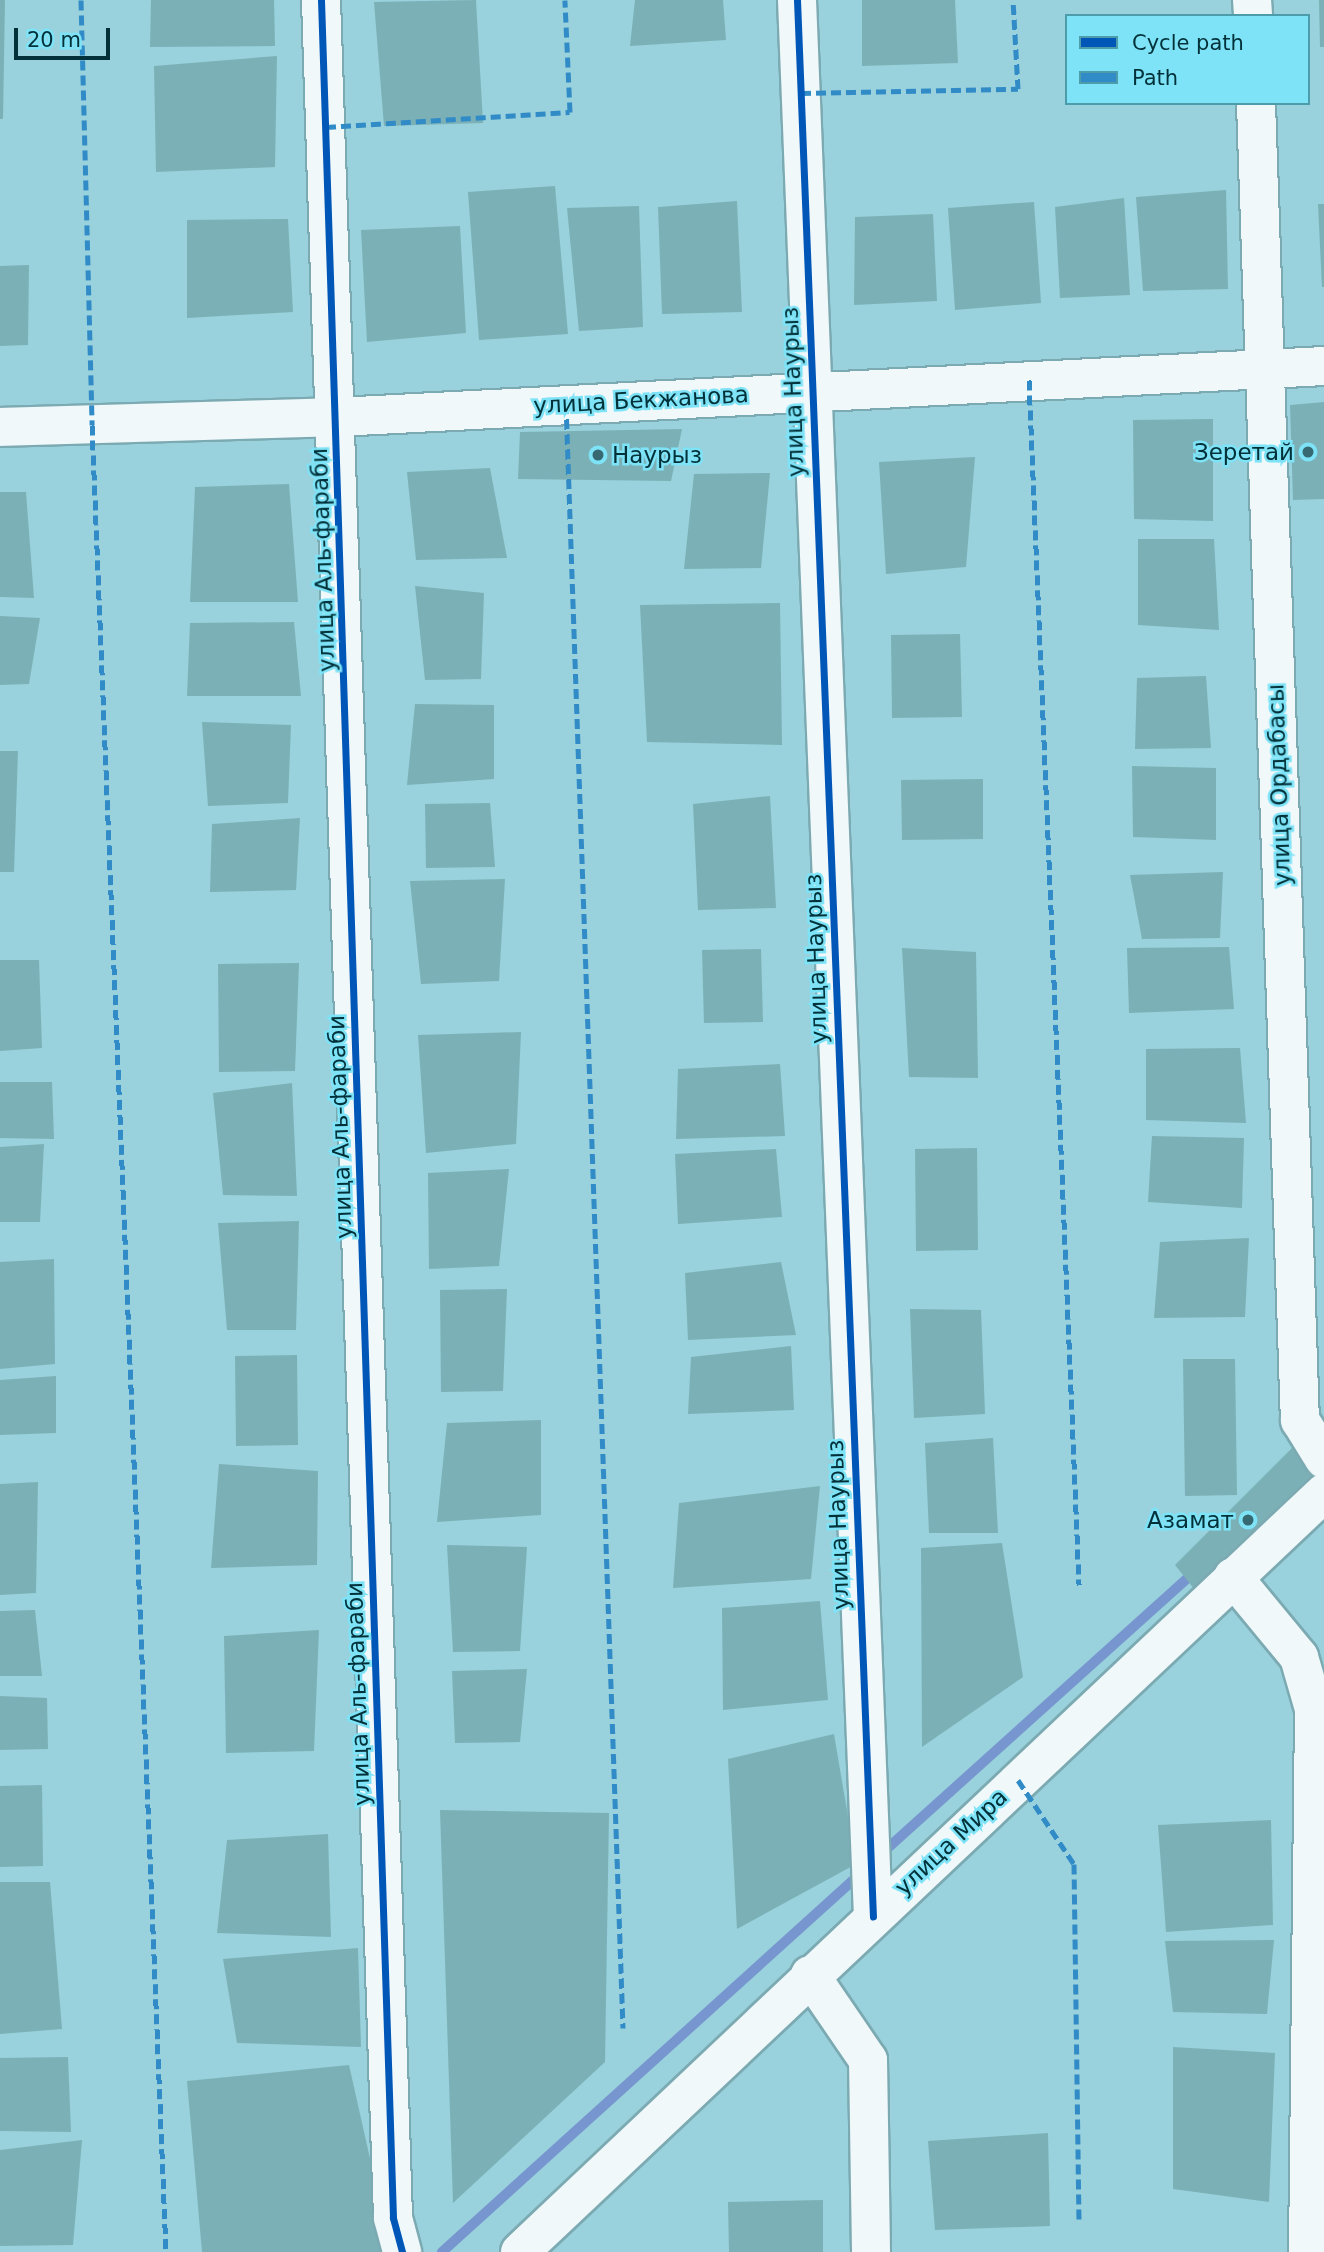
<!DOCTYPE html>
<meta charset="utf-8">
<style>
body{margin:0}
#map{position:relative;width:1324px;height:2252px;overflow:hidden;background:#99d1dc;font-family:"DejaVu Sans",sans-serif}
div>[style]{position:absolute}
.stream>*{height:10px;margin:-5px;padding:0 5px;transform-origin:5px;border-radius:5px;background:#7796cf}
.building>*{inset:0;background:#7bb1b6}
.roads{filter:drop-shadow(2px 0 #7caab2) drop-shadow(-2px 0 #7caab2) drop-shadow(0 2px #7caab2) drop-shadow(0 -2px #7caab2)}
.minor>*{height:38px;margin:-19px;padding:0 19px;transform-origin:19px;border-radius:19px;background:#f0f8fa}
.quiet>*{height:5px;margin-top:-2.5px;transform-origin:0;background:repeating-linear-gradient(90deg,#308bc6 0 10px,transparent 0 15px)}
.cycleway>*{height:7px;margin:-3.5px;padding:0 3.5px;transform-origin:3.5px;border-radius:3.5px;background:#0057b8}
.dots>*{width:19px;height:19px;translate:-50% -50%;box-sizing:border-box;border:4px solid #7ee3f7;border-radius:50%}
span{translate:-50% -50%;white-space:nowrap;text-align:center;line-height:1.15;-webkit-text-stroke:5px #7ee3f7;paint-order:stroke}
.street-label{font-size:23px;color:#023139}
.poi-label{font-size:23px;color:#023139}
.right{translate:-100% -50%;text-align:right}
.left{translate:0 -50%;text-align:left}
.legend{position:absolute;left:1065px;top:14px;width:245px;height:91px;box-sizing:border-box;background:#7ee3f7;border:2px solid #4c9cab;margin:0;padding:9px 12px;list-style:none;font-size:21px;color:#023139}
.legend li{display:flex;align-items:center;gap:14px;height:35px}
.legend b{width:35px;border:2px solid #4c9cab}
.scale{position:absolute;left:14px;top:28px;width:96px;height:32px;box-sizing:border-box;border:4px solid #023139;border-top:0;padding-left:9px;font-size:21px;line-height:24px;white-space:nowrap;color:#023139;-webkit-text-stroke:5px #7ee3f7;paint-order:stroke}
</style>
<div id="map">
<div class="stream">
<div style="left:880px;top:1855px;width:423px;rotate:-42deg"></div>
<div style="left:442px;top:2252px;width:565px;rotate:-42.13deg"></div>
</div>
<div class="building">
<div style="clip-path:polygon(0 0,5px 0,3px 119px,0 119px)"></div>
<div style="clip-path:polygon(151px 0,274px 0,275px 46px,150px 47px)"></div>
<div style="clip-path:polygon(476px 0,483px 123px,384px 126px,374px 2px)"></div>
<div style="clip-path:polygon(635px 0,723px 0,726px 40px,630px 46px)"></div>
<div style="clip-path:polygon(862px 0,955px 0,958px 63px,862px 66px)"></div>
<div style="clip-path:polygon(1319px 0,1324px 0,1324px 47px,1320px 47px)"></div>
<div style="clip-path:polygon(277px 56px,275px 167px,156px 172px,154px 66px)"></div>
<div style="clip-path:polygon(555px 186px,568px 334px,479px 340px,468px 192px)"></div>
<div style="clip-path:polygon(1226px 190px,1228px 289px,1143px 291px,1136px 197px)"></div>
<div style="clip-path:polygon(1124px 198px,1130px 295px,1060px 298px,1055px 207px)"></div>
<div style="clip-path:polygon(737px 201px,742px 312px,662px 314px,658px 207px)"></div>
<div style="clip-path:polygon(1034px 202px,1041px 303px,955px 310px,948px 208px)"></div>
<div style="clip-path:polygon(1318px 204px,1324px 204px,1324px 287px,1322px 287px)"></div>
<div style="clip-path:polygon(639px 206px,643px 327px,579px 331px,567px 208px)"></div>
<div style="clip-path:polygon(933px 214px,937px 301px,854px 305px,855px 217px)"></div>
<div style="clip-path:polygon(288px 219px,293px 312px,187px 318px,187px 220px)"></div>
<div style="clip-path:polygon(460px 226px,466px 333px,367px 342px,361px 230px)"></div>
<div style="clip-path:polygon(29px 265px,28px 345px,0 346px,0 266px)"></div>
<div style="clip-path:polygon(1324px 402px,1324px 499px,1293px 500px,1290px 405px)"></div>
<div style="clip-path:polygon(1213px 419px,1213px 521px,1134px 519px,1133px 420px)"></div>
<div style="clip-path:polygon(682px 429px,671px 481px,518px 479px,520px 432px)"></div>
<div style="clip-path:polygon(975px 457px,966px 567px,886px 574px,879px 462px)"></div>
<div style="clip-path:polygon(490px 468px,507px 558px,416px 560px,407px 472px)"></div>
<div style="clip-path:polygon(770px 473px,761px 568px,684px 569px,694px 474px)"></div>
<div style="clip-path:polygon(289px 484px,298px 602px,190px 602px,195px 487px)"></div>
<div style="clip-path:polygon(0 492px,26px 492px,34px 598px,0 597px)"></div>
<div style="clip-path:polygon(1138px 539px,1214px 539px,1219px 630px,1138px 625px)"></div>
<div style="clip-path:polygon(415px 586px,484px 593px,481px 679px,425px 680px)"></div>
<div style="clip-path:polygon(780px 603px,782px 745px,647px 742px,640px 605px)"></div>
<div style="clip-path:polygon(0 616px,40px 618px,29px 684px,0 685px)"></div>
<div style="clip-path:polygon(294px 622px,301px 696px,187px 696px,190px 623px)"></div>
<div style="clip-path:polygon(960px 634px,962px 717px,892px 718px,891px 635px)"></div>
<div style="clip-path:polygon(1206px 676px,1211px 748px,1135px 749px,1137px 678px)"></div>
<div style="clip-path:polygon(415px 704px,494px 705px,494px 779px,407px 785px)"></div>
<div style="clip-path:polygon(202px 722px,291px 725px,288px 803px,208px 806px)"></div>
<div style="clip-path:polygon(0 751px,18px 751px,14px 872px,0 872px)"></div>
<div style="clip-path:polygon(1132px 766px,1216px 768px,1216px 840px,1133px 837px)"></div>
<div style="clip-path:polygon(983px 779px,983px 839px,902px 840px,901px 780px)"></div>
<div style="clip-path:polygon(770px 796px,776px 908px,698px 910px,693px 804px)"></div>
<div style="clip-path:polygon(490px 803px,495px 867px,426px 868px,425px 804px)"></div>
<div style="clip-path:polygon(300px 818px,296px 890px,210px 892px,212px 824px)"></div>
<div style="clip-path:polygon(1223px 872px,1220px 938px,1142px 939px,1130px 875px)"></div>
<div style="clip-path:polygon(505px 879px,499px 981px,421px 984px,410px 881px)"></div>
<div style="clip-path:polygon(1229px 947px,1234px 1009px,1129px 1013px,1127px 948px)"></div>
<div style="clip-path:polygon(902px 948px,976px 952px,978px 1078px,909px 1077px)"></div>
<div style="clip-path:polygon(761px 949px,763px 1022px,704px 1023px,702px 950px)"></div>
<div style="clip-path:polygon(0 960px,39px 960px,42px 1048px,0 1051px)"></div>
<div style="clip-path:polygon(299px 963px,295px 1071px,219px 1072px,218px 964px)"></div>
<div style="clip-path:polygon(521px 1032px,516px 1144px,426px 1153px,418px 1035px)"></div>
<div style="clip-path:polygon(1240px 1048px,1246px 1123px,1146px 1120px,1146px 1049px)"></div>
<div style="clip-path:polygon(780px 1064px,785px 1136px,676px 1139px,678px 1069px)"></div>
<div style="clip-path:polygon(0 1082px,52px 1082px,54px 1139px,0 1138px)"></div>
<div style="clip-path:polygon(292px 1083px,297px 1196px,223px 1195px,213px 1093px)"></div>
<div style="clip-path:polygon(1152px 1136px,1244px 1138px,1242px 1208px,1148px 1202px)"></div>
<div style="clip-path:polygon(44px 1144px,40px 1222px,0 1222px,0 1147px)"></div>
<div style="clip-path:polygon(977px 1148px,978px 1250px,916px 1251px,915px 1149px)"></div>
<div style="clip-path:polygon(776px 1149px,782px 1217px,678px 1224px,675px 1154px)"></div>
<div style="clip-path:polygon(509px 1169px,499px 1266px,429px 1269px,428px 1173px)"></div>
<div style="clip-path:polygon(299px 1221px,296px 1330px,227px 1330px,218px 1223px)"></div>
<div style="clip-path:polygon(1249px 1238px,1245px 1317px,1154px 1318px,1160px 1242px)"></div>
<div style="clip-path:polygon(54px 1259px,55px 1364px,0 1369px,0 1262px)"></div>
<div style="clip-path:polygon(781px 1262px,796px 1335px,688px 1340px,685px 1273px)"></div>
<div style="clip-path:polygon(507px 1289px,503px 1391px,441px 1392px,440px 1290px)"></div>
<div style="clip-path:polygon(910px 1309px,981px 1310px,985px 1414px,914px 1418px)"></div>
<div style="clip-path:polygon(791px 1346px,794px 1410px,688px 1414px,691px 1357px)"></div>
<div style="clip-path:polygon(297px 1355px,298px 1445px,236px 1446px,235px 1356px)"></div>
<div style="clip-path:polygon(1183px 1359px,1235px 1359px,1237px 1495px,1185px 1496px)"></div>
<div style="clip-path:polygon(56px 1376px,56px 1433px,0 1435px,0 1380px)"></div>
<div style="clip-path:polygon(541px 1420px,541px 1515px,437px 1522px,447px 1423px)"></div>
<div style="clip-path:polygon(993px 1438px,998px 1533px,929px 1533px,925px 1443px)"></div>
<div style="clip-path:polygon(1293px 1447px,1323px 1476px,1199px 1595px,1175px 1565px)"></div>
<div style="clip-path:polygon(219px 1464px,318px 1471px,317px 1565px,211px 1568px)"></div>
<div style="clip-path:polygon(38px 1482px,36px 1593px,0 1595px,0 1484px)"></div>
<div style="clip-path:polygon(820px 1486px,811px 1579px,673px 1588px,679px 1503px)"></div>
<div style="clip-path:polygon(1002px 1543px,1023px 1677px,922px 1747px,921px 1548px)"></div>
<div style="clip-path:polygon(447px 1545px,527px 1547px,520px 1651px,453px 1652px)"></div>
<div style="clip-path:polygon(820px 1601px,828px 1700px,723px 1710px,722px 1608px)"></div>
<div style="clip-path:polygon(35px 1610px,42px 1676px,0 1676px,0 1611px)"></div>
<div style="clip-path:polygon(319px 1630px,314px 1751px,226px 1753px,224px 1636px)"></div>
<div style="clip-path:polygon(527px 1669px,520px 1742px,455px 1743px,452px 1671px)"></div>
<div style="clip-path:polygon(0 1696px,47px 1698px,48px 1749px,0 1750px)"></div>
<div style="clip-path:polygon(834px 1734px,856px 1864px,737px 1929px,728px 1759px)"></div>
<div style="clip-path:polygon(42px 1785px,43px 1866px,0 1867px,0 1786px)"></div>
<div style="clip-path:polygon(440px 1810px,609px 1813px,605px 2062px,453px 2203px)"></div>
<div style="clip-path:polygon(1271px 1820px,1273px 1925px,1166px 1932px,1158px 1825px)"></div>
<div style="clip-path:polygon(328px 1834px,331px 1937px,217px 1933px,227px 1840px)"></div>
<div style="clip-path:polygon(0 1882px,50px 1882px,62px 2029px,0 2034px)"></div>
<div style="clip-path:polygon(1274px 1940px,1267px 2014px,1173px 2012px,1165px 1941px)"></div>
<div style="clip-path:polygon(358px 1948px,361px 2047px,237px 2043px,223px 1959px)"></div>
<div style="clip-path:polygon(1173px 2047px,1275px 2053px,1269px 2202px,1173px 2189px)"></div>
<div style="clip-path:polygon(68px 2057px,71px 2132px,0 2131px,0 2058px)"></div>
<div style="clip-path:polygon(349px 2065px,391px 2252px,202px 2252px,187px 2081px)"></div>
<div style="clip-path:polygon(1048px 2133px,1050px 2226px,935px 2230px,928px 2141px)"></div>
<div style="clip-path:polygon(82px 2140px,73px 2245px,0 2246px,0 2150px)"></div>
<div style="clip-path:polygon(823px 2200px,823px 2252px,729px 2252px,728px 2202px)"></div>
</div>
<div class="roads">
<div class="minor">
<div style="left:321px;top:0;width:2219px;rotate:88.14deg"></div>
<div style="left:393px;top:2218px;width:35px;rotate:75deg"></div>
<div style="left:797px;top:0;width:1918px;rotate:87.73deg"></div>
<div style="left:1252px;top:0;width:16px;rotate:86deg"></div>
<div style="left:1256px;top:103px;width:1318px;rotate:88.09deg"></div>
<div style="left:1300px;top:1420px;width:46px;rotate:58.4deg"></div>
<div style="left:0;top:427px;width:338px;rotate:-1.7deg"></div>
<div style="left:338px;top:417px;width:987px;rotate:-2.96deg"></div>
<div style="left:1233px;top:1577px;width:104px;rotate:50.5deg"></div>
<div style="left:1299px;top:1657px;width:54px;rotate:73.9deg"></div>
<div style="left:1314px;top:1709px;width:543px;rotate:90.63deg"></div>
<div style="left:810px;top:1975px;width:103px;rotate:55.7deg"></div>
<div style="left:868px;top:2060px;width:192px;rotate:89.1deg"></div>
<div style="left:520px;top:2252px;width:1106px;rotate:-43.35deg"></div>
</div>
</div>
<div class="quiet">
<div style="left:81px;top:0;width:425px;rotate:88.5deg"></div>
<div style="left:92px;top:425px;width:1828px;rotate:87.68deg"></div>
<div style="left:801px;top:93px;width:217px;rotate:-1.1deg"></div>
<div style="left:1018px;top:89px;width:89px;rotate:-93.2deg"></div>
<div style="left:326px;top:127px;width:244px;rotate:-3.5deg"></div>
<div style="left:570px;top:112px;width:112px;rotate:-92.6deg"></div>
<div style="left:1029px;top:380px;width:1206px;rotate:87.62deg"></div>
<div style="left:566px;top:404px;width:1625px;rotate:87.99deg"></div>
<div style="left:1018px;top:1780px;width:101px;rotate:56.3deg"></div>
<div style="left:1074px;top:1864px;width:355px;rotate:89.2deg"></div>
</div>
<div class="cycleway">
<div style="left:321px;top:0;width:2219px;rotate:88.14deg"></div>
<div style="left:393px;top:2218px;width:35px;rotate:75deg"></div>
<div style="left:797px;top:0;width:1918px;rotate:87.73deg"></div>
</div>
<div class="dots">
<div style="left:1308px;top:452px;background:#376972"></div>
<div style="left:598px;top:455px;background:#376972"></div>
<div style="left:1248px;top:1520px;background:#376972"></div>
</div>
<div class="street-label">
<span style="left:793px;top:392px;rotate:-92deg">улица Наурыз</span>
<span style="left:641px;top:400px;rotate:-3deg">улица Бекжанова</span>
<span style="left:323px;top:560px;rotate:-92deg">улица Аль-фараби</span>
<span style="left:1279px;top:785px;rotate:-92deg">улица Ордабасы</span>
<span style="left:816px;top:959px;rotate:-92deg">улица Наурыз</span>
<span style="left:340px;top:1127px;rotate:-92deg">улица Аль-фараби</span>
<span style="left:838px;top:1525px;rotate:-92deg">улица Наурыз</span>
<span style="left:358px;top:1694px;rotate:-92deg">улица Аль-фараби</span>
<span style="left:951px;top:1842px;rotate:-43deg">улица Мира</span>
</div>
<div class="poi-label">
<span class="right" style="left:1294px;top:452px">Зеретай</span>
<span class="left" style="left:612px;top:455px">Наурыз</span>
<span class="right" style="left:1234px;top:1520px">Азамат</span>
</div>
<ul class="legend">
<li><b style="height:9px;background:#0057b8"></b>Cycle path</li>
<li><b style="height:9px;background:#308bc6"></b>Path</li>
</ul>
<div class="scale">20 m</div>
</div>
